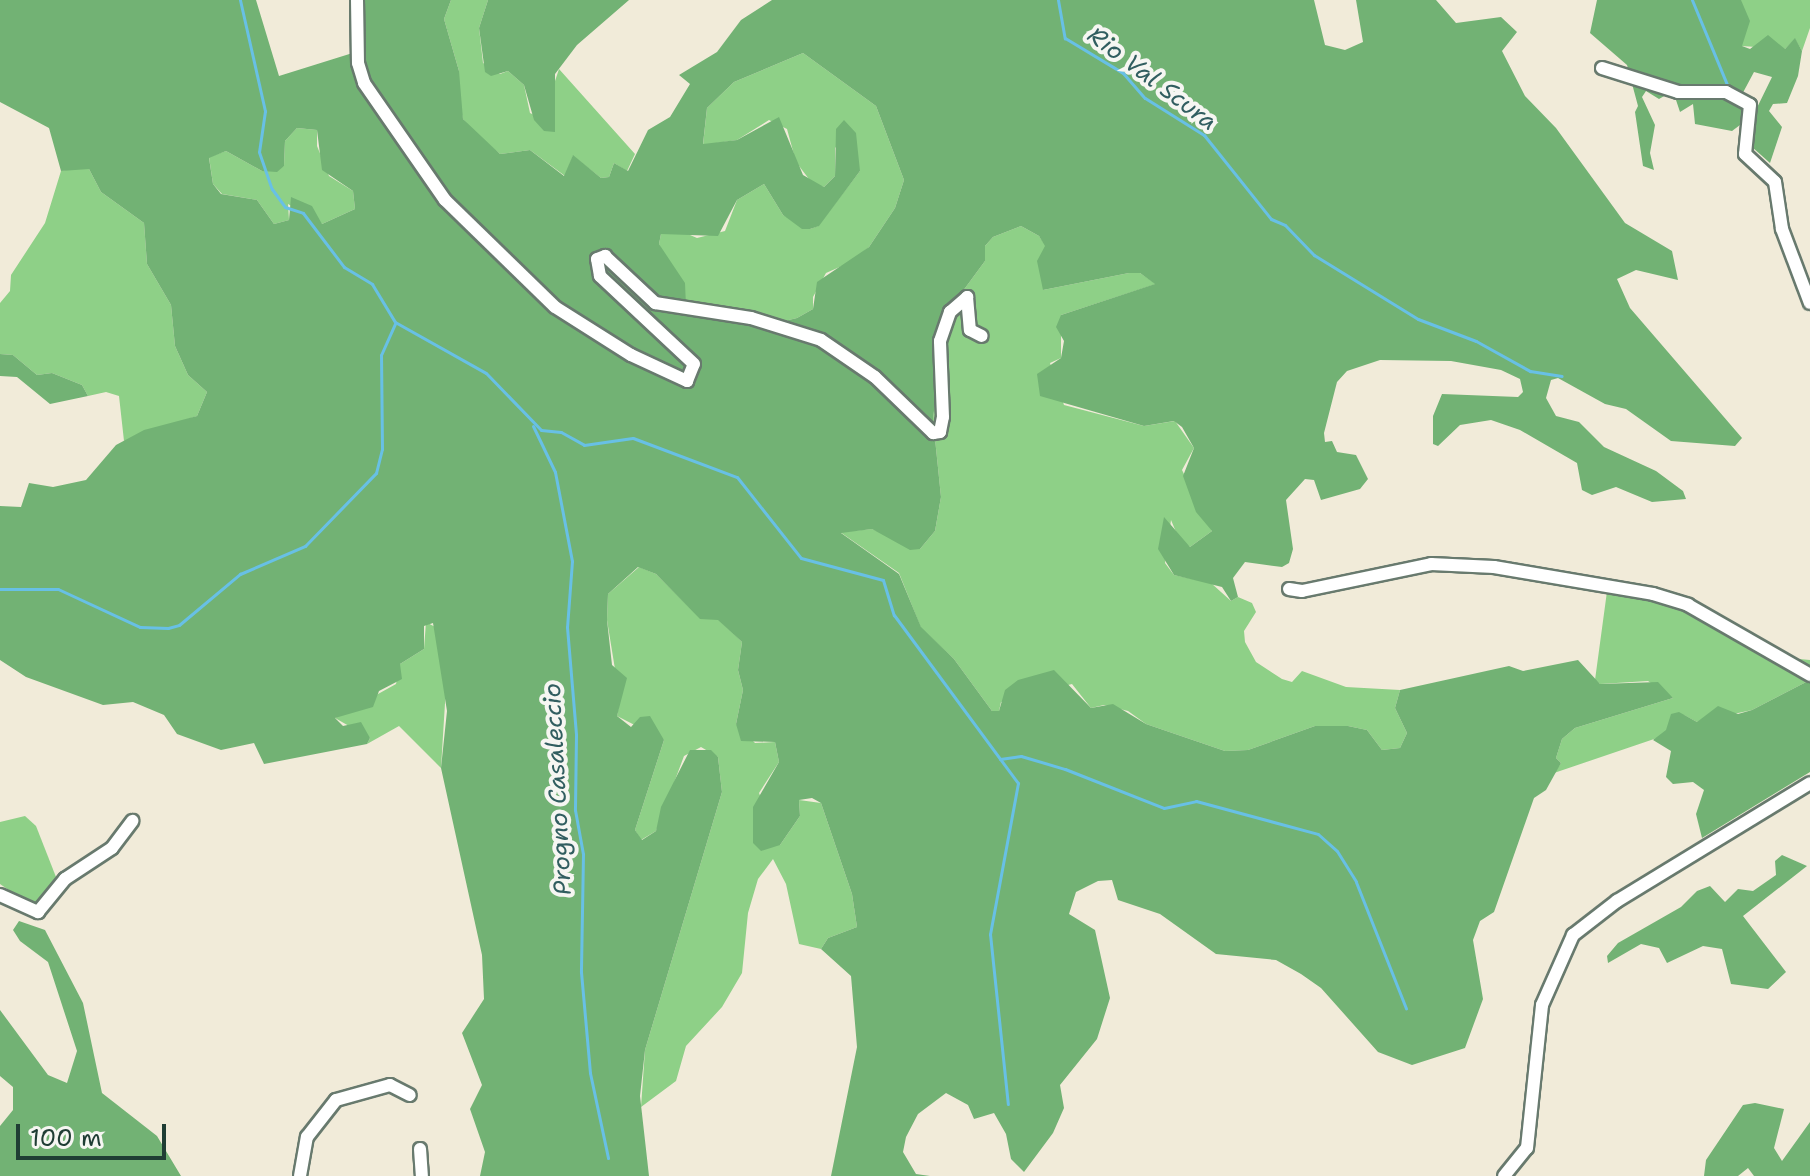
<!DOCTYPE html>
<style>
body{margin:0}
#map{position:relative;width:1810px;height:1176px;overflow:hidden;background:#f1ebd9;font-family:"Shantell Sans",sans-serif}
div>[style]{position:absolute}
.green>*{inset:0;background:#8ed087}
.forest>*{inset:0;background:#72b274}
.stream>*{height:3px;margin:-1.5px;padding:0 1.5px;transform-origin:1.5px;border-radius:1.5px;background:#68c0e5}
.roads{filter:drop-shadow(2px 0 #687a6e) drop-shadow(-2px 0 #687a6e) drop-shadow(0 2px #687a6e) drop-shadow(0 -2px #687a6e)}
.minor>*{height:12px;margin:-6px;padding:0 6px;transform-origin:6px;border-radius:6px;background:#fff}
span{translate:-50% -50%;white-space:nowrap;text-align:center;line-height:1.15;-webkit-text-stroke:8px #f6f6f2;paint-order:stroke}
.water-label{font-size:24px;color:#315e60;font-style:italic}
.scale{position:absolute;left:16px;top:1124px;width:150px;height:36px;box-sizing:border-box;border:4px solid #1f3d34;border-top:0;padding-left:10px;font-size:24px;line-height:28px;white-space:nowrap;color:#1f3d34;-webkit-text-stroke:6px #f6f6f2;paint-order:stroke}
</style>
<div id="map">
<div class="green">
<div style="clip-path:polygon(451px 0,488px 0,479px 28px,483px 63px,500px 74px,508px 71px,524px 85px,530px 113px,555px 125px,552px 90px,559px 69px,635px 154px,627px 171px,614px 163px,609px 177px,601px 178px,573px 156px,565px 176px,530px 150px,500px 154px,474px 132px,463px 119px,459px 101px,459px 71px,444px 19px)"></div>
<div style="clip-path:polygon(1741px 0,1810px 0,1810px 28px,1802px 51px,1795px 39px,1785px 49px,1742px 46px)"></div>
<div style="clip-path:polygon(803px 53px,876px 106px,904px 180px,895px 208px,869px 247px,851px 262px,826px 273px,813px 297px,813px 309px,797px 318px,772px 324px,685px 306px,659px 244px,661px 234px,683px 232px,697px 238px,725px 231px,737px 200px,764px 184px,783px 215px,810px 229px,818px 226px,860px 171px,835px 147px,835px 176px,824px 187px,812px 183px,796px 162px,787px 129px,769px 120px,737px 140px,703px 145px,707px 108px,734px 82px)"></div>
<div style="clip-path:polygon(297px 128px,317px 130px,317px 146px,329px 176px,353px 191px,355px 209px,322px 224px,288px 204px,289px 220px,274px 224px,257px 200px,222px 194px,213px 184px,209px 157px,226px 151px,262px 171px,284px 166px,285px 141px)"></div>
<div style="clip-path:polygon(81px 167px,89px 169px,101px 192px,144px 223px,147px 264px,171px 305px,175px 346px,188px 375px,207px 392px,197px 416px,124px 441px,119px 396px,106px 392px,88px 396px,82px 385px,52px 373px,37px 375px,13px 355px,0 354px,0 303px,10px 291px,11px 275px,45px 223px,61px 171px)"></div>
<div style="clip-path:polygon(1021px 226px,1039px 236px,1046px 246px,1043px 290px,1129px 273px,1140px 273px,1156px 284px,1061px 315px,1061px 358px,1050px 363px,1064px 405px,1144px 426px,1175px 421px,1194px 448px,1182px 470px,1212px 531px,1190px 547px,1179px 539px,1171px 520px,1165px 563px,1174px 575px,1211px 583px,1231px 601px,1238px 597px,1252px 603px,1256px 612px,1244px 631px,1245px 642px,1256px 662px,1282px 679px,1292px 682px,1302px 671px,1346px 687px,1400px 690px,1395px 708px,1407px 733px,1400px 748px,1382px 750px,1367px 730px,1348px 726px,1315px 726px,1248px 750px,1225px 751px,1146px 724px,1128px 711px,1104px 705px,1091px 708px,1072px 684px,1001px 702px,999px 711px,992px 711px,954px 659px,921px 628px,899px 573px,840px 532px,872px 529px,920px 549px,935px 531px,941px 497px,933px 419px,946px 314px,985px 261px,985px 246px,993px 237px)"></div>
<div style="clip-path:polygon(639px 567px,656px 574px,700px 618px,718px 619px,742px 642px,738px 670px,743px 690px,736px 724px,755px 743px,775px 742px,779px 762px,759px 793px,780px 845px,800px 816px,799px 800px,821px 803px,852px 894px,857px 927px,828px 938px,821px 949px,799px 944px,786px 884px,773px 859px,758px 879px,748px 913px,742px 973px,722px 1007px,686px 1046px,676px 1081px,641px 1107px,645px 1050px,722px 792px,718px 757px,701px 747px,684px 756px,656px 831px,641px 840px,635px 830px,664px 740px,617px 716px,620px 700px,607px 620px,608px 594px)"></div>
<div style="clip-path:polygon(1608px 584px,1671px 593px,1701px 604px,1777px 657px,1810px 660px,1810px 680px,1752px 710px,1697px 722px,1684px 715px,1660px 737px,1554px 773px,1561px 763px,1556px 758px,1562px 739px,1575px 728px,1673px 698px,1648px 681px,1600px 684px,1595px 680px)"></div>
<div style="clip-path:polygon(426px 622px,437px 628px,446px 687px,441px 768px,399px 726px,367px 744px,370px 738px,335px 718px,396px 684px,400px 664px,424px 649px)"></div>
<div style="clip-path:polygon(25px 816px,36px 826px,56px 877px,35px 908px,0 884px,0 822px)"></div>
</div>
<div class="forest">
<div style="clip-path:polygon(evenodd,0 0,256px 0,279px 76px,359px 51px,360px 0,451px 0,444px 19px,459px 71px,463px 119px,500px 154px,530px 150px,564px 176px,573px 155px,601px 178px,609px 177px,614px 163px,628px 171px,648px 130px,670px 117px,690px 84px,679px 75px,717px 52px,741px 20px,772px 0,1314px 0,1325px 45px,1345px 50px,1363px 42px,1356px 0,1436px 0,1456px 23px,1501px 17px,1517px 32px,1502px 51px,1525px 96px,1556px 128px,1625px 223px,1672px 251px,1678px 280px,1636px 270px,1617px 279px,1630px 308px,1742px 438px,1735px 446px,1671px 441px,1626px 409px,1605px 404px,1558px 378px,1551px 380px,1546px 398px,1556px 416px,1579px 422px,1604px 447px,1656px 471px,1683px 491px,1686px 499px,1652px 502px,1616px 487px,1592px 495px,1582px 490px,1577px 463px,1520px 430px,1491px 420px,1460px 425px,1438px 446px,1433px 444px,1433px 416px,1442px 394px,1518px 397px,1523px 392px,1520px 379px,1501px 370px,1451px 361px,1380px 360px,1347px 371px,1337px 382px,1324px 433px,1325px 442px,1332px 441px,1337px 452px,1356px 455px,1368px 479px,1360px 489px,1321px 500px,1314px 480px,1305px 479px,1286px 500px,1293px 549px,1289px 563px,1282px 567px,1245px 562px,1233px 578px,1238px 597px,1231px 601px,1222px 587px,1174px 575px,1158px 549px,1164px 517px,1190px 547px,1212px 531px,1196px 512px,1183px 476px,1194px 448px,1182px 427px,1174px 421px,1144px 426px,1040px 396px,1037px 374px,1061px 358px,1064px 341px,1056px 327px,1061px 315px,1155px 284px,1140px 273px,1129px 273px,1043px 290px,1037px 261px,1045px 246px,1039px 236px,1021px 226px,993px 237px,985px 246px,985px 261px,946px 314px,933px 419px,941px 497px,935px 531px,920px 549px,910px 550px,872px 529px,841px 533px,899px 574px,921px 627px,954px 659px,992px 711px,999px 711px,1005px 690px,1018px 680px,1054px 670px,1091px 708px,1113px 704px,1146px 724px,1225px 751px,1248px 750px,1315px 726px,1348px 726px,1367px 730px,1382px 750px,1400px 748px,1407px 733px,1395px 708px,1400px 690px,1509px 666px,1523px 671px,1578px 660px,1600px 684px,1658px 682px,1673px 698px,1575px 728px,1562px 739px,1556px 758px,1561px 763px,1546px 790px,1534px 798px,1494px 912px,1480px 921px,1473px 940px,1483px 999px,1465px 1048px,1412px 1065px,1378px 1052px,1321px 988px,1301px 974px,1276px 960px,1216px 954px,1160px 914px,1118px 900px,1112px 880px,1098px 881px,1076px 892px,1069px 914px,1095px 930px,1110px 998px,1097px 1039px,1060px 1085px,1064px 1108px,1053px 1133px,1024px 1172px,1011px 1159px,1006px 1134px,994px 1113px,974px 1119px,968px 1105px,946px 1093px,918px 1114px,906px 1137px,903px 1152px,916px 1174px,930px 1176px,831px 1176px,857px 1047px,851px 976px,821px 949px,828px 938px,857px 927px,852px 894px,821px 803px,812px 798px,799px 800px,800px 816px,780px 845px,761px 851px,753px 843px,753px 807px,779px 762px,775px 742px,741px 741px,736px 724px,743px 690px,738px 670px,742px 642px,718px 620px,700px 619px,656px 574px,638px 567px,608px 594px,607px 620px,612px 665px,627px 678px,617px 716px,631px 727px,640px 717px,650px 716px,664px 740px,635px 830px,642px 840px,656px 831px,661px 807px,690px 750px,711px 750px,718px 757px,722px 792px,645px 1050px,640px 1096px,649px 1176px,480px 1176px,485px 1152px,470px 1109px,482px 1085px,462px 1033px,484px 999px,482px 955px,441px 768px,447px 711px,433px 623px,424px 626px,424px 649px,400px 664px,402px 679px,379px 691px,373px 707px,335px 718px,343px 726px,361px 722px,370px 738px,367px 744px,264px 764px,254px 743px,221px 750px,177px 734px,164px 715px,133px 702px,103px 705px,26px 677px,0 660px,0 506px,21px 507px,29px 483px,53px 487px,86px 480px,116px 445px,144px 430px,197px 416px,207px 392px,188px 375px,175px 346px,171px 305px,147px 264px,144px 223px,101px 192px,89px 169px,61px 171px,49px 128px,0 102px,0 0,803px 53px,876px 106px,904px 180px,895px 208px,869px 247px,817px 282px,813px 309px,797px 318px,772px 324px,686px 306px,685px 283px,659px 244px,661px 234px,718px 236px,737px 200px,764px 184px,783px 215px,802px 229px,810px 229px,819px 226px,860px 171px,856px 133px,844px 120px,836px 129px,835px 176px,824px 187px,803px 175px,779px 117px,737px 140px,703px 144px,707px 108px,734px 82px,803px 53px,0 0,297px 128px,317px 130px,322px 170px,353px 191px,355px 209px,322px 224px,312px 206px,291px 197px,289px 220px,274px 224px,257px 200px,221px 194px,213px 184px,209px 158px,226px 151px,262px 171px,277px 172px,284px 166px,285px 141px,297px 128px)"></div>
<div style="clip-path:polygon(488px 0,629px 0,577px 45px,555px 74px,555px 132px,544px 131px,534px 120px,524px 85px,508px 71px,491px 76px,485px 72px,479px 28px)"></div>
<div style="clip-path:polygon(1597px 0,1741px 0,1750px 21px,1742px 46px,1750px 49px,1768px 35px,1785px 49px,1795px 38px,1802px 51px,1798px 76px,1787px 103px,1773px 104px,1769px 111px,1782px 127px,1770px 163px,1752px 147px,1749px 124px,1772px 77px,1754px 72px,1739px 100px,1744px 122px,1732px 131px,1695px 124px,1693px 104px,1680px 112px,1673px 91px,1659px 99px,1646px 91px,1642px 97px,1655px 125px,1650px 153px,1654px 170px,1643px 166px,1635px 112px,1638px 106px,1627px 65px,1590px 33px)"></div>
<div style="clip-path:polygon(0 354px,13px 355px,37px 375px,52px 373px,82px 385px,88px 396px,50px 404px,17px 377px,0 376px)"></div>
<div style="clip-path:polygon(1810px 680px,1810px 772px,1702px 838px,1696px 814px,1704px 790px,1693px 782px,1673px 784px,1666px 777px,1671px 751px,1653px 740px,1666px 730px,1671px 714px,1679px 712px,1697px 722px,1718px 706px,1738px 714px,1752px 710px)"></div>
<div style="clip-path:polygon(1782px 855px,1807px 866px,1743px 916px,1786px 972px,1768px 989px,1731px 984px,1722px 949px,1703px 946px,1667px 963px,1659px 948px,1641px 944px,1608px 963px,1607px 956px,1618px 943px,1681px 907px,1697px 891px,1710px 886px,1725px 902px,1738px 889px,1753px 891px,1776px 875px,1775px 861px)"></div>
<div style="clip-path:polygon(19px 921px,45px 930px,83px 1003px,102px 1093px,157px 1136px,181px 1176px,0 1176px,0 1126px,13px 1110px,13px 1087px,0 1076px,0 1010px,48px 1075px,67px 1083px,77px 1051px,48px 962px,20px 941px,13px 930px)"></div>
<div style="clip-path:polygon(1755px 1103px,1784px 1109px,1774px 1148px,1782px 1161px,1810px 1122px,1810px 1176px,1754px 1176px,1748px 1168px,1738px 1176px,1704px 1176px,1706px 1160px,1743px 1105px)"></div>
</div>
<div class="stream">
<div style="left:240px;top:0;width:114px;rotate:77.3deg"></div>
<div style="left:265px;top:111px;width:41px;rotate:98.3deg"></div>
<div style="left:259px;top:152px;width:39px;rotate:71deg"></div>
<div style="left:272px;top:189px;width:22px;rotate:54deg"></div>
<div style="left:285px;top:207px;width:19px;rotate:18deg"></div>
<div style="left:303px;top:213px;width:68px;rotate:52.8deg"></div>
<div style="left:344px;top:267px;width:33px;rotate:31deg"></div>
<div style="left:372px;top:284px;width:44px;rotate:58.8deg"></div>
<div style="left:395px;top:322px;width:104px;rotate:29.3deg"></div>
<div style="left:486px;top:373px;width:79px;rotate:46deg"></div>
<div style="left:541px;top:430px;width:20px;rotate:6deg"></div>
<div style="left:561px;top:432px;width:26px;rotate:29deg"></div>
<div style="left:584px;top:445px;width:49px;rotate:-8.1deg"></div>
<div style="left:633px;top:438px;width:111px;rotate:20.6deg"></div>
<div style="left:737px;top:477px;width:103px;rotate:51.7deg"></div>
<div style="left:801px;top:558px;width:85px;rotate:15deg"></div>
<div style="left:883px;top:580px;width:37px;rotate:73deg"></div>
<div style="left:894px;top:615px;width:209px;rotate:53.6deg"></div>
<div style="left:1018px;top:783px;width:154px;rotate:100.5deg"></div>
<div style="left:990px;top:934px;width:171px;rotate:84deg"></div>
<div style="left:1058px;top:0;width:39px;rotate:80deg"></div>
<div style="left:1065px;top:38px;width:68px;rotate:31.1deg"></div>
<div style="left:1123px;top:73px;width:33px;rotate:49deg"></div>
<div style="left:1145px;top:98px;width:70px;rotate:32.1deg"></div>
<div style="left:1204px;top:135px;width:107px;rotate:51.4deg"></div>
<div style="left:1271px;top:219px;width:15px;rotate:23deg"></div>
<div style="left:1285px;top:225px;width:42px;rotate:46deg"></div>
<div style="left:1314px;top:255px;width:122px;rotate:31.6deg"></div>
<div style="left:1418px;top:319px;width:62px;rotate:20.8deg"></div>
<div style="left:1476px;top:341px;width:62px;rotate:29.1deg"></div>
<div style="left:1530px;top:371px;width:32px;rotate:9deg"></div>
<div style="left:1692px;top:0;width:94px;rotate:67.5deg"></div>
<div style="left:533px;top:426px;width:51px;rotate:64.4deg"></div>
<div style="left:555px;top:472px;width:91px;rotate:79.2deg"></div>
<div style="left:572px;top:561px;width:66px;rotate:94.3deg"></div>
<div style="left:567px;top:627px;width:108px;rotate:85.2deg"></div>
<div style="left:576px;top:735px;width:75px;rotate:90.8deg"></div>
<div style="left:575px;top:810px;width:45px;rotate:79.7deg"></div>
<div style="left:583px;top:854px;width:118px;rotate:91deg"></div>
<div style="left:581px;top:972px;width:101px;rotate:84.9deg"></div>
<div style="left:590px;top:1073px;width:87px;rotate:78deg"></div>
<div style="left:0;top:589px;width:58px"></div>
<div style="left:58px;top:589px;width:90px;rotate:24.9deg"></div>
<div style="left:140px;top:627px;width:28px;rotate:2deg"></div>
<div style="left:168px;top:628px;width:11px;rotate:-15deg"></div>
<div style="left:179px;top:625px;width:80px;rotate:-39.9deg"></div>
<div style="left:240px;top:574px;width:71px;rotate:-23.3deg"></div>
<div style="left:305px;top:546px;width:102px;rotate:-45.8deg"></div>
<div style="left:376px;top:473px;width:25px;rotate:-76deg"></div>
<div style="left:382px;top:449px;width:94px;rotate:-90.6deg"></div>
<div style="left:381px;top:355px;width:35px;rotate:-66deg"></div>
<div style="left:1000px;top:759px;width:21px;rotate:-8deg"></div>
<div style="left:1021px;top:756px;width:46px;rotate:16.5deg"></div>
<div style="left:1065px;top:769px;width:106px;rotate:21.5deg"></div>
<div style="left:1164px;top:808px;width:33px;rotate:-12deg"></div>
<div style="left:1196px;top:801px;width:126px;rotate:15.1deg"></div>
<div style="left:1318px;top:834px;width:25px;rotate:42deg"></div>
<div style="left:1337px;top:851px;width:36px;rotate:58deg"></div>
<div style="left:1356px;top:882px;width:136px;rotate:68.4deg"></div>
</div>
<div class="roads">
<div class="minor">
<div style="left:357px;top:0;width:63px;rotate:89.1deg"></div>
<div style="left:358px;top:63px;width:21px;rotate:73deg"></div>
<div style="left:364px;top:83px;width:142px;rotate:55.3deg"></div>
<div style="left:445px;top:200px;width:153px;rotate:44.2deg"></div>
<div style="left:555px;top:307px;width:90px;rotate:32.3deg"></div>
<div style="left:631px;top:355px;width:62px;rotate:24.9deg"></div>
<div style="left:687px;top:381px;width:18px;rotate:-68deg"></div>
<div style="left:694px;top:364px;width:129px;rotate:-136.9deg"></div>
<div style="left:600px;top:276px;width:17px;rotate:-100deg"></div>
<div style="left:597px;top:259px;width:9px;rotate:-21deg"></div>
<div style="left:605px;top:256px;width:69px;rotate:43.2deg"></div>
<div style="left:655px;top:303px;width:97px;rotate:8.9deg"></div>
<div style="left:751px;top:318px;width:73px;rotate:17.4deg"></div>
<div style="left:821px;top:340px;width:65px;rotate:34.4deg"></div>
<div style="left:875px;top:377px;width:81px;rotate:44deg"></div>
<div style="left:933px;top:433px;width:7px;rotate:-8deg"></div>
<div style="left:940px;top:432px;width:15px;rotate:-79deg"></div>
<div style="left:943px;top:417px;width:76px;rotate:-92.3deg"></div>
<div style="left:940px;top:341px;width:31px;rotate:-71deg"></div>
<div style="left:950px;top:312px;width:23px;rotate:-41deg"></div>
<div style="left:967px;top:297px;width:33px;rotate:85deg"></div>
<div style="left:970px;top:330px;width:13px;rotate:27deg"></div>
<div style="left:1602px;top:68px;width:80px;rotate:17.5deg"></div>
<div style="left:1678px;top:92px;width:48px"></div>
<div style="left:1726px;top:92px;width:27px;rotate:28deg"></div>
<div style="left:1750px;top:105px;width:49px;rotate:95.8deg"></div>
<div style="left:1745px;top:154px;width:41px;rotate:43deg"></div>
<div style="left:1775px;top:182px;width:48px;rotate:81.5deg"></div>
<div style="left:1782px;top:229px;width:79px;rotate:69.3deg"></div>
<div style="left:1289px;top:589px;width:13px;rotate:9deg"></div>
<div style="left:1302px;top:591px;width:132px;rotate:-11.8deg"></div>
<div style="left:1431px;top:564px;width:63px;rotate:2.7deg"></div>
<div style="left:1494px;top:567px;width:161px;rotate:9.6deg"></div>
<div style="left:1653px;top:594px;width:37px;rotate:17deg"></div>
<div style="left:1688px;top:605px;width:141px;rotate:29.8deg"></div>
<div style="left:0;top:895px;width:42px;rotate:24.1deg"></div>
<div style="left:38px;top:912px;width:43px;rotate:-50.7deg"></div>
<div style="left:65px;top:879px;width:56px;rotate:-33.4deg"></div>
<div style="left:112px;top:848px;width:34px;rotate:-53deg"></div>
<div style="left:420px;top:1149px;width:27px;rotate:86deg"></div>
<div style="left:300px;top:1176px;width:40px;rotate:-80deg"></div>
<div style="left:307px;top:1137px;width:47px;rotate:-51.9deg"></div>
<div style="left:336px;top:1100px;width:56px;rotate:-15.5deg"></div>
<div style="left:390px;top:1085px;width:22px;rotate:27deg"></div>
<div style="left:1504px;top:1176px;width:36px;rotate:-51deg"></div>
<div style="left:1527px;top:1148px;width:144px;rotate:-84deg"></div>
<div style="left:1542px;top:1005px;width:77px;rotate:-66.1deg"></div>
<div style="left:1573px;top:935px;width:56px;rotate:-37.7deg"></div>
<div style="left:1617px;top:901px;width:226px;rotate:-31.4deg"></div>
</div>
</div>
<div class="water-label">
<span style="left:1152px;top:79px;rotate:37deg">Rio Val Scura</span>
<span style="left:558px;top:789px;rotate:-93deg">Progno Casaleccio</span>
</div>
<div class="scale">100 m</div>
</div>
